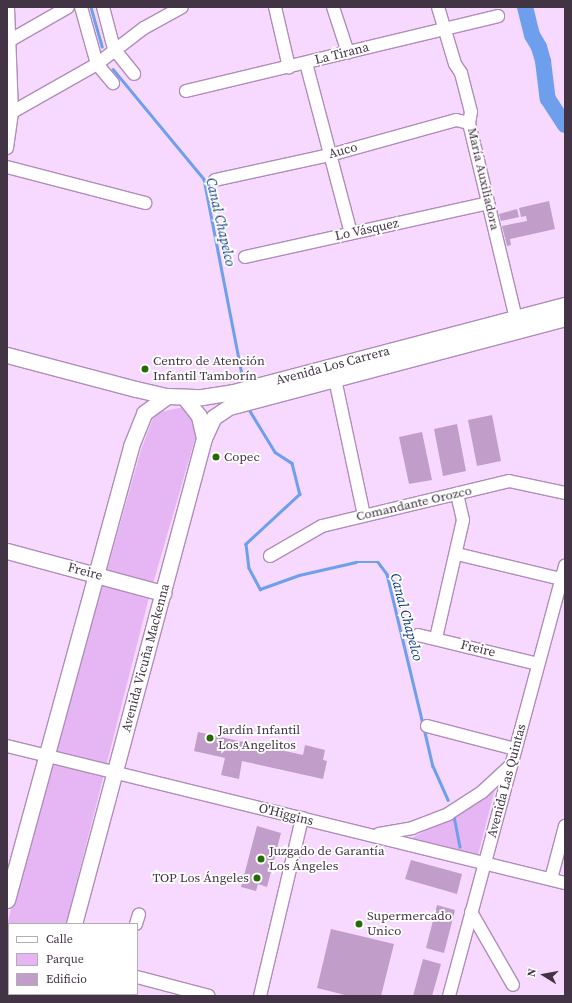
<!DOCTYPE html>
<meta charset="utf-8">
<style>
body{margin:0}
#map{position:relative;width:572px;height:1003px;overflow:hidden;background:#f7d9ff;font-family:"Source Serif 4",serif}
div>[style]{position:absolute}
.green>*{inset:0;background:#e6b5f3}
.stream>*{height:2.5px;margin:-1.25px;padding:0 1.25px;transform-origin:1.25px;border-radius:1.25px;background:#6e9fed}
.river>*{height:16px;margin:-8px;padding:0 8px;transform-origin:8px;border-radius:8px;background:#6e9fed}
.building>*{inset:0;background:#c19dca}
.roads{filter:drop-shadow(1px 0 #b08db9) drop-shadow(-1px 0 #b08db9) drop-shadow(0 1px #b08db9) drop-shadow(0 -1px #b08db9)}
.minor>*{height:12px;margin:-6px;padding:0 6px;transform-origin:6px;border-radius:6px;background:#fff}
.major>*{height:15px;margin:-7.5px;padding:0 7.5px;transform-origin:7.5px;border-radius:7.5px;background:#fff}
.dots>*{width:11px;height:11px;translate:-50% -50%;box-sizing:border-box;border:2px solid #fff;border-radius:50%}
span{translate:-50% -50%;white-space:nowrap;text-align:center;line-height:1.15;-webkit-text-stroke:3.5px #fff;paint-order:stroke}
.street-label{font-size:13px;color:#423345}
.poi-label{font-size:13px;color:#423345}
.left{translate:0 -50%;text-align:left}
.right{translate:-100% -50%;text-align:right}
.water-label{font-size:14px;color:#0c3a7e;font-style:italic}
.frame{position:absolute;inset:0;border:8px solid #423345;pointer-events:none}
.legend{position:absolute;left:8px;top:923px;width:130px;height:72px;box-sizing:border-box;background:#fff;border:1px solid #b3adb5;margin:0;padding:5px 7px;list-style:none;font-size:12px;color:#423345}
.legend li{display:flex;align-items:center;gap:8px;height:20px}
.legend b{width:20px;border:1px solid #b3adb5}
.north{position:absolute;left:524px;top:955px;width:40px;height:40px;-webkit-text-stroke:3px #fff;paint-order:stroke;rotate:281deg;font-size:11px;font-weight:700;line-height:16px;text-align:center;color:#423345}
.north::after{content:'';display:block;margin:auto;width:14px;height:18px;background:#423345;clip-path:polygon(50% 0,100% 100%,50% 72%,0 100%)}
</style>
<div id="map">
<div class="green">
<div style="clip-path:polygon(184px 407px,197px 418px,197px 432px,148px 601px,66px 924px,9px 924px,9px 994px,48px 994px,47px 996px,7px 996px,7px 924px,141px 450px,155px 413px)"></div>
<div style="clip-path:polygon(496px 785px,478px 855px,410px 839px,468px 807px)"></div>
</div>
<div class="stream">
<div style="left:91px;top:7px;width:41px;rotate:74.2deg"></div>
<div style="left:113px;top:69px;width:143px;rotate:50.4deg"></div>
<div style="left:204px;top:179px;width:209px;rotate:79deg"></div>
<div style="left:250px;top:411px;width:48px;rotate:58.6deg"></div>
<div style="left:275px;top:452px;width:20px;rotate:33deg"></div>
<div style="left:292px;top:463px;width:32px;rotate:76deg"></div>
<div style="left:300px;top:494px;width:74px;rotate:137.2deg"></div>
<div style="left:246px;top:544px;width:24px;rotate:83deg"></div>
<div style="left:249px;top:568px;width:24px;rotate:62deg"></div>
<div style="left:260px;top:589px;width:41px;rotate:-19.7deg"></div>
<div style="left:299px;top:575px;width:58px;rotate:-12.8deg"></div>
<div style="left:356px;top:562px;width:22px"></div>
<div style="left:378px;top:562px;width:15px;rotate:53deg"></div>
<div style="left:387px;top:574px;width:154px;rotate:76.5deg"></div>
<div style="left:424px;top:728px;width:39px;rotate:77deg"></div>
<div style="left:433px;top:766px;width:37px;rotate:66deg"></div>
<div style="left:454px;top:816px;width:31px;rotate:79deg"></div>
</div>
<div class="river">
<div style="left:525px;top:7px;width:29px;rotate:76deg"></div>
<div style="left:532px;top:35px;width:14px;rotate:60deg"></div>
<div style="left:539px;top:47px;width:15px;rotate:74deg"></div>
<div style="left:543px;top:61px;width:38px;rotate:83deg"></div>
<div style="left:548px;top:99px;width:31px;rotate:57deg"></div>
</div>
<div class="building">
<div style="clip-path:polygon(549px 201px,555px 229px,510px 239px,511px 245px,507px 246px,502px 226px,527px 221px,526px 216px,521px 217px,519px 208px)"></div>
<div style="clip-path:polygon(517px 209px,519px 217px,501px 221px,499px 214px)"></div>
<div style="clip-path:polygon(492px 415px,501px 461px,477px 466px,468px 420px)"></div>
<div style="clip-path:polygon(457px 424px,466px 471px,443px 476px,434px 429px)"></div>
<div style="clip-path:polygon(422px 432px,432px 480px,409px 484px,399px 437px)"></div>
<div style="clip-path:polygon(198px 732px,303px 755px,305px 745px,325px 750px,323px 760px,327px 761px,323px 779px,242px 761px,239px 779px,221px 775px,225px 758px,194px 751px)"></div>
<div style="clip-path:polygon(257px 826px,281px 833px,267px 887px,258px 884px,256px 891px,241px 887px)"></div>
<div style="clip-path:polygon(411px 860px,462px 874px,457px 894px,405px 879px)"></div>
<div style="clip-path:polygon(437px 905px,455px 910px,444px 953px,426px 948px)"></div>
<div style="clip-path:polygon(331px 929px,394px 944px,381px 996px,349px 996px,317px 988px)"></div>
<div style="clip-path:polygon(423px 959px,441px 964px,432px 996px,413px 996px)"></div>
</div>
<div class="roads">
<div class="minor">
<div style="left:81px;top:7px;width:59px;rotate:74.3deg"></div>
<div style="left:97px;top:64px;width:25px;rotate:50deg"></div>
<div style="left:103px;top:7px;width:43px;rotate:75.3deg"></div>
<div style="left:114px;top:49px;width:32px;rotate:51deg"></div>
<div style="left:275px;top:7px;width:62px;rotate:76.9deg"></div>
<div style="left:333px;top:7px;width:48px;rotate:71.9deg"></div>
<div style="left:438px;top:7px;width:59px;rotate:73.4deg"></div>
<div style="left:455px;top:64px;width:11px;rotate:56deg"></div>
<div style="left:461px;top:73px;width:40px;rotate:75.6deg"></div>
<div style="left:471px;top:112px;width:11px;rotate:100deg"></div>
<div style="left:469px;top:123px;width:210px;rotate:76.5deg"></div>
<div style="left:7px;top:42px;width:70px;rotate:-29.8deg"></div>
<div style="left:306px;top:63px;width:176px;rotate:75.2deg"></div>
<div style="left:186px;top:91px;width:321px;rotate:-13.5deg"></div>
<div style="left:7px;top:115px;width:103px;rotate:-29.5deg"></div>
<div style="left:97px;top:64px;width:59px;rotate:-37.5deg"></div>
<div style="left:144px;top:28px;width:43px;rotate:-28.9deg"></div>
<div style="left:7px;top:148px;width:36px;rotate:-82deg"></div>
<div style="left:12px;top:112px;width:105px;rotate:-92.2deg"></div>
<div style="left:7px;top:167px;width:143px;rotate:14.6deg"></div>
<div style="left:215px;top:180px;width:118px;rotate:-12.3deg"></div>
<div style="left:330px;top:155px;width:131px;rotate:-15.5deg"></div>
<div style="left:456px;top:120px;width:13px;rotate:13deg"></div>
<div style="left:245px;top:257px;width:249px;rotate:-12.5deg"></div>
<div style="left:335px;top:379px;width:139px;rotate:78deg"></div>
<div style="left:457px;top:554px;width:107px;rotate:13.5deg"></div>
<div style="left:270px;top:556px;width:60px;rotate:-30deg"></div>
<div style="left:322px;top:526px;width:192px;rotate:-13.5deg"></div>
<div style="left:509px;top:481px;width:57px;rotate:12.1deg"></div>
<div style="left:418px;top:635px;width:123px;rotate:13.6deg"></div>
<div style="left:436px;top:638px;width:121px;rotate:-77.1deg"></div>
<div style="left:463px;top:520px;width:26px;rotate:-103deg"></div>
<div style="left:427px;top:726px;width:91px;rotate:14.6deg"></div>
<div style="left:7px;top:746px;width:575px;rotate:13.79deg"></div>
<div style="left:379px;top:834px;width:34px;rotate:-10deg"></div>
<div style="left:412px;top:828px;width:39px;rotate:-21deg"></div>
<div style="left:448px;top:814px;width:40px;rotate:-32.9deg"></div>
<div style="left:482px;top:792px;width:38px;rotate:-43deg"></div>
<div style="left:551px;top:879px;width:55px;rotate:-75.2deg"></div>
<div style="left:471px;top:912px;width:84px;rotate:60.1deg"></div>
<div style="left:136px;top:924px;width:10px;rotate:-73deg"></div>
<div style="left:137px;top:977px;width:74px;rotate:14.8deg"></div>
<div style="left:127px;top:996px;width:2px;rotate:-90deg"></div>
<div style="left:260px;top:996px;width:183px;rotate:-76.7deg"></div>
<div style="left:449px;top:996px;width:446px;rotate:-74.9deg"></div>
</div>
<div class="major">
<div style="left:7px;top:355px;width:133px;rotate:14.8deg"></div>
<div style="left:136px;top:389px;width:32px;rotate:13deg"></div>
<div style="left:167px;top:396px;width:35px;rotate:2deg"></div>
<div style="left:202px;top:397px;width:31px;rotate:-9deg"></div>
<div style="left:233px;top:392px;width:343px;rotate:-14.7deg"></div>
<div style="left:204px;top:438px;width:23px;rotate:-65deg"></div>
<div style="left:214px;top:417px;width:18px;rotate:-34deg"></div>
<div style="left:229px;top:407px;width:348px;rotate:-14.8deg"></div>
<div style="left:7px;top:551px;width:162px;rotate:15.1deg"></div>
<div style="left:7px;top:900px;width:471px;rotate:-74.7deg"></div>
<div style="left:131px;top:446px;width:35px;rotate:-68deg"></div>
<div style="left:144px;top:413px;width:29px;rotate:-36deg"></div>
<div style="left:74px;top:924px;width:503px;rotate:-75.02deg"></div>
<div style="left:204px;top:438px;width:23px;rotate:-103deg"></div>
<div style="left:199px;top:416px;width:24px;rotate:-128deg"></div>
<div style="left:7px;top:941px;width:2px;rotate:27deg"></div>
<div style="left:55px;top:996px;width:2px;rotate:-90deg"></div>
</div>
</div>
<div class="dots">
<div style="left:145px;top:369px;background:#256c06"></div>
<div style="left:216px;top:457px;background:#256c06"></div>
<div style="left:210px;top:738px;background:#256c06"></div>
<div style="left:261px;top:859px;background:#256c06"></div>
<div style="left:257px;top:878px;background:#256c06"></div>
<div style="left:359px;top:924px;background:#256c06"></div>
</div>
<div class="street-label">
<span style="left:342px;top:54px;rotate:-14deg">La Tirana</span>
<span style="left:343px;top:151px;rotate:-15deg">Auco</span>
<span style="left:483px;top:179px;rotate:77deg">María Auxiliadora</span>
<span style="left:367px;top:230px;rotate:-12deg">Lo Vásquez</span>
<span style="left:333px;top:366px;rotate:-15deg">Avenida Los Carrera</span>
<span style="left:414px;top:504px;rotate:-13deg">Comandante Orozco</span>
<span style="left:85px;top:572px;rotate:15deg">Freire</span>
<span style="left:478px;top:649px;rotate:14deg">Freire</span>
<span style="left:146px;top:658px;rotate:-75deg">Avenida Vicuña Mackenna</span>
<span style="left:507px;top:781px;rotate:-75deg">Avenida Las Quintas</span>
<span style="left:286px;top:815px;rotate:14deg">O'Higgins</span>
</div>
<div class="poi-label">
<span class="left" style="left:153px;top:369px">Centro de Atención<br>Infantil Tamborín</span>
<span class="left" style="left:224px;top:457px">Copec</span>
<span class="left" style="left:218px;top:738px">Jardín Infantil<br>Los Angelitos</span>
<span class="left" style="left:269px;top:859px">Juzgado de Garantía<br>Los Ángeles</span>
<span class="right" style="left:249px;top:878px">TOP Los Ángeles</span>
<span class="left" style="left:367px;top:924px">Supermercado<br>Unico</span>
</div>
<div class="water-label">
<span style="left:221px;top:222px;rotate:77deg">Canal Chapelco</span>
<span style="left:407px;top:617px;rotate:75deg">Canal Chapelco</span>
</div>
<div class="frame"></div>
<ul class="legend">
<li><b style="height:5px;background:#fff"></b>Calle</li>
<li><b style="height:11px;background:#e6b5f3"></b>Parque</li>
<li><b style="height:11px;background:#c19dca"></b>Edificio</li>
</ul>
<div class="north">N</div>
</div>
